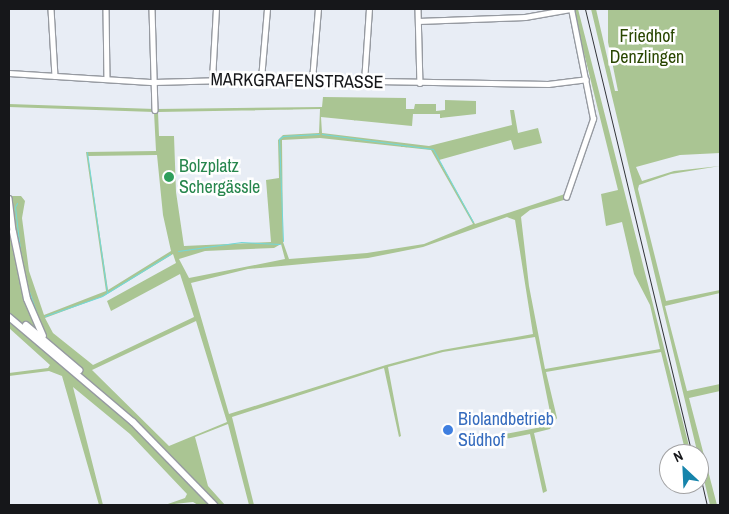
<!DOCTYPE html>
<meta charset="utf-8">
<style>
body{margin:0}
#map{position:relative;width:729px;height:514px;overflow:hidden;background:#e8edf5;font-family:"Archivo Narrow",sans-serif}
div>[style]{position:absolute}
.green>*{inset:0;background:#aac593}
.stream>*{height:1px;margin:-0.5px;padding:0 0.5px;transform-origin:0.5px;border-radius:0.5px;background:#73d8d8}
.roads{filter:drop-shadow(1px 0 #969aa1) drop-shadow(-1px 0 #969aa1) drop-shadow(0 1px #969aa1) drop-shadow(0 -1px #969aa1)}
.minor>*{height:4.5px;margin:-2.25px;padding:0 2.25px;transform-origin:2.25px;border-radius:2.25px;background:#fff}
.highway>*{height:6px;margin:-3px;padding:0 3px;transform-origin:3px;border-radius:3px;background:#fff}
.rail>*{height:1px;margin:-0.5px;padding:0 0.5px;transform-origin:0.5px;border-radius:0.5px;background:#303236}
.dots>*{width:14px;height:14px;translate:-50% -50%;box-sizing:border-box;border:2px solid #fff;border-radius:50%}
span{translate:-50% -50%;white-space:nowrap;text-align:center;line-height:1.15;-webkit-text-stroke:5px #fff;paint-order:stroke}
.park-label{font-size:18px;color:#294600}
.street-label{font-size:18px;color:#16171a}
.leisure-label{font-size:18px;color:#27864d}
.left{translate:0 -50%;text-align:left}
.shop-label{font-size:18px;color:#366cbe}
.frame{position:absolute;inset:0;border:10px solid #16171a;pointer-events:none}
.north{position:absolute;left:659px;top:444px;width:50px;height:50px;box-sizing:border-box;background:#fff;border:1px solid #a2a2a3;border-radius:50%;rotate:335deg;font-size:14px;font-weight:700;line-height:20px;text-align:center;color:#16171a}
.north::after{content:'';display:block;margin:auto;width:18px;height:22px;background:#1684ab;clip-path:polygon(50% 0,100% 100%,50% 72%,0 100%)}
</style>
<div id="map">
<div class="green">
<div style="clip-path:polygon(evenodd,573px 9px,578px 9px,691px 454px,686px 454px,661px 352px,546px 372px,557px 418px,550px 429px,534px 433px,547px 491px,543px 493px,530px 434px,500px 440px,500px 435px,547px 426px,552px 422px,535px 337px,443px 352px,388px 367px,401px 436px,399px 437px,384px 368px,232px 417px,254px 505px,249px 505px,228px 424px,195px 437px,208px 486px,225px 505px,198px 505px,193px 502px,165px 505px,185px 498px,187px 494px,130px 434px,73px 387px,103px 505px,99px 505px,62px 376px,49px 371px,9px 376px,9px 373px,48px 368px,50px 365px,9px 328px,9px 222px,14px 221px,11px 196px,21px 196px,25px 201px,22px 218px,29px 271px,44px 315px,106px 291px,86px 152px,156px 151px,154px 112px,9px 107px,9px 104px,155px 109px,322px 107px,323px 97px,406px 98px,406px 109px,414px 109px,415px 104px,436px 104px,436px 111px,445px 110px,445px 100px,476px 101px,476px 114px,440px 118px,440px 114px,413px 114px,412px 126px,321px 117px,322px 133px,429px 146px,512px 125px,510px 110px,514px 110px,518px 133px,538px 128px,542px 143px,514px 150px,511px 140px,439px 160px,475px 224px,565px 194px,567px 199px,530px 210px,521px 217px,529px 286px,545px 369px,660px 349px,650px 305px,634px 274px,622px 222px,606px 226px,601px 194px,618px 190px,573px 9px,320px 109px,319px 133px,283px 135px,278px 140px,279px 178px,266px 180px,271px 242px,184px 246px,176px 192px,174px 136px,159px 136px,158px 112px,320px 109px,573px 9px,320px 138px,431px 150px,473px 224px,424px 244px,367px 253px,289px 259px,283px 242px,282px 140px,320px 138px,573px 9px,157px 155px,163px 215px,171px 251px,108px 290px,88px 156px,157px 155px,573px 9px,507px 217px,515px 220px,533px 334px,442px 350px,386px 365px,229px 414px,191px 283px,248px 269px,368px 258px,423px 247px,507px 217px,573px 9px,281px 244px,285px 259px,189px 278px,179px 259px,205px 251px,274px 248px,281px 244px,573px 9px,173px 254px,176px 263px,107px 301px,111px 311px,180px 274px,194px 317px,93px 365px,53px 333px,45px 318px,104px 296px,173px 254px,573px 9px,196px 321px,227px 422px,169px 446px,92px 370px,196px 321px)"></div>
<div style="clip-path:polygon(591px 9px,596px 9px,615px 91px,618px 91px,608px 42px,608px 9px,720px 9px,720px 153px,680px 155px,636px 167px,642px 181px,674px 171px,720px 166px,671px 174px,639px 185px,638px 189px,666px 301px,720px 290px,720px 293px,665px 306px,687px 391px,720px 384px,720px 391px,689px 398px,717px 505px,710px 505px)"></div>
</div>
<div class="stream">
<div style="left:322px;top:134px;width:112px;rotate:7.7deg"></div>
<div style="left:433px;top:149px;width:83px;rotate:61.3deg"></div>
<div style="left:87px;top:152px;width:142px;rotate:81.9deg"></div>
<div style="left:17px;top:203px;width:4px;rotate:117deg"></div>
<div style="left:15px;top:207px;width:51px;rotate:83.3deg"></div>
<div style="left:283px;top:241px;width:102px;rotate:-92.2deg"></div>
<div style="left:279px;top:139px;width:5px;rotate:-37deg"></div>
<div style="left:283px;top:136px;width:36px;rotate:-3deg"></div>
<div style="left:178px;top:251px;width:64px;rotate:-8.1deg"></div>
<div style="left:241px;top:242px;width:39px;rotate:3deg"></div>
<div style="left:27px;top:286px;width:27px;rotate:70deg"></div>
<div style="left:45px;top:316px;width:60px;rotate:-19.3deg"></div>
<div style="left:102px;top:296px;width:80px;rotate:-31.7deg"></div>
</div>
<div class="roads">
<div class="minor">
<div style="left:51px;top:9px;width:67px;rotate:86.6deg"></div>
<div style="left:106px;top:9px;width:70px;rotate:89.2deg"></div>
<div style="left:152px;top:9px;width:101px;rotate:88.3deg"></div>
<div style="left:418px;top:9px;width:74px;rotate:88.5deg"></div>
<div style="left:418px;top:21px;width:107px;rotate:-2.1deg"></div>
<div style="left:525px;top:17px;width:47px;rotate:-9.9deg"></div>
<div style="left:9px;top:73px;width:145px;rotate:3.6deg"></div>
<div style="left:154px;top:82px;width:107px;rotate:-1.6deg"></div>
<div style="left:261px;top:79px;width:287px;rotate:1deg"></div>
<div style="left:548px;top:84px;width:38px;rotate:-7deg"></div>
<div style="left:261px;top:79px;width:70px;rotate:-85.1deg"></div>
<div style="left:212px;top:80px;width:71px;rotate:-86.8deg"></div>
<div style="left:312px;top:80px;width:71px;rotate:-85.2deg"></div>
<div style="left:364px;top:82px;width:73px;rotate:-86.1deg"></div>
<div style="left:566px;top:197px;width:83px;rotate:-70.9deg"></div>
<div style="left:593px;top:119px;width:112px;rotate:-101.3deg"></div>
<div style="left:9px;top:198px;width:34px;rotate:83deg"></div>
</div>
<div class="highway">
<div style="left:13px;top:232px;width:68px;rotate:78.2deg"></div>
<div style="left:27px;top:299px;width:40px;rotate:66.6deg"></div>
<div style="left:9px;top:317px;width:162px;rotate:40.3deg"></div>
<div style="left:133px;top:422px;width:116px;rotate:45.7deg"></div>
<div style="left:26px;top:325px;width:70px;rotate:40.3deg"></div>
</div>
</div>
<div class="rail">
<div style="left:585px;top:9px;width:458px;rotate:76.5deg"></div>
<div style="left:699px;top:471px;width:35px;rotate:77deg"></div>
</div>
<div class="dots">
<div style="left:169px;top:177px;background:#2e9e5b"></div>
<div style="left:448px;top:430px;background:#3f7fe0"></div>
</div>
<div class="park-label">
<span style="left:647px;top:47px">Friedhof<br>Denzlingen</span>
</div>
<div class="street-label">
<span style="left:297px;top:81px;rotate:1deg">MARKGRAFENSTRASSE</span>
</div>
<div class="leisure-label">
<span class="left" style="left:179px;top:177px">Bolzplatz<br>Schergässle</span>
</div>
<div class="shop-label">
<span class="left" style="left:458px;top:430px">Biolandbetrieb<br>Südhof</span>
</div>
<div class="frame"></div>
<div class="north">N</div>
</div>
